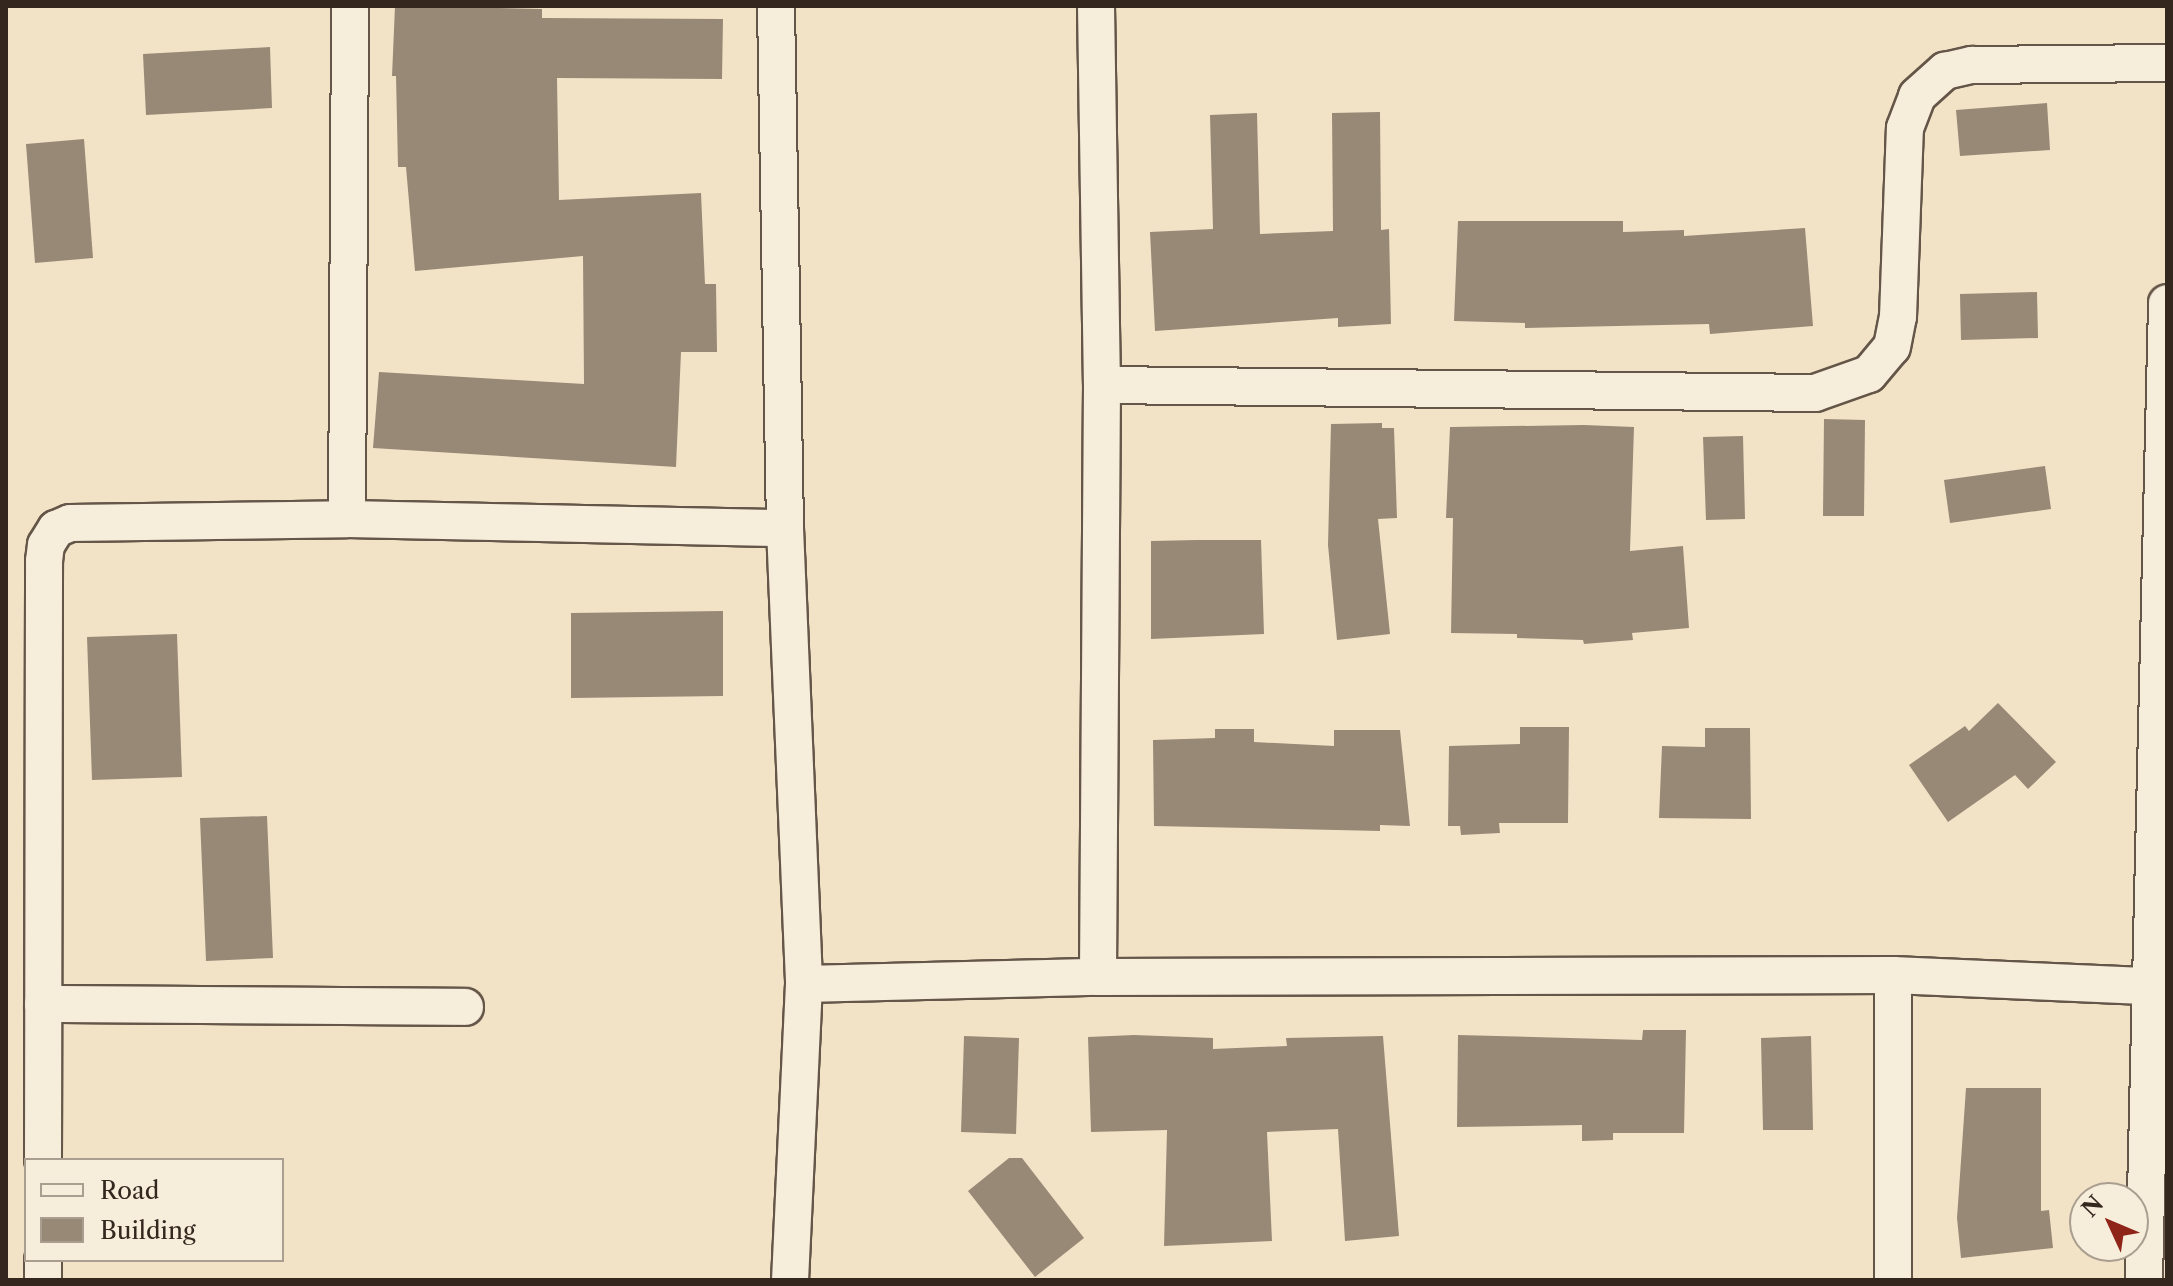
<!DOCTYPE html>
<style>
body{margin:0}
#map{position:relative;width:2173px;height:1286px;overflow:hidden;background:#f2e3c7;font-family:"Libre Caslon Text",serif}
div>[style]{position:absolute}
.building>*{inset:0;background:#978976}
.roads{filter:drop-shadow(2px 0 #645648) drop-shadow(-2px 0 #645648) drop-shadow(0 2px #645648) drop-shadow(0 -2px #645648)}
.street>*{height:36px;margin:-18px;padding:0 18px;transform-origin:18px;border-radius:18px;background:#f7eddb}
span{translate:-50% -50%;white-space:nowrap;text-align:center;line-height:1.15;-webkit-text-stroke:8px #f7eddb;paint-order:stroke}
.frame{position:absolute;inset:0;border:8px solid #34271e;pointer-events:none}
.legend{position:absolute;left:24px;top:1158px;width:260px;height:104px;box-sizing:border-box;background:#f7eddb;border:2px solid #a99e8f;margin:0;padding:10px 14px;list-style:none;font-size:24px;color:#34271e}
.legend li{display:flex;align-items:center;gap:16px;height:40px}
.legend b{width:40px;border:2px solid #a99e8f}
.north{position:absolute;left:2069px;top:1182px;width:80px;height:80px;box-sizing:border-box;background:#f7eddb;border:2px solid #a99e8f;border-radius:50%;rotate:314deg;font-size:22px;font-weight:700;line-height:32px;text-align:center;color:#34271e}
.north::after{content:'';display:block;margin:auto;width:28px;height:36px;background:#8f2418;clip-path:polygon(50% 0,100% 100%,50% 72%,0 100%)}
</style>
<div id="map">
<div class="building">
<div style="clip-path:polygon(395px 6px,542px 9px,542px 18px,723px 19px,722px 79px,557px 78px,559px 200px,701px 193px,705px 284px,716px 284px,717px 352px,681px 352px,676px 467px,373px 448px,379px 372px,584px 384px,583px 256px,415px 271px,406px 167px,398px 167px,396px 76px,392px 76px)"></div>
<div style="clip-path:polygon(270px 47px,272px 108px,146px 115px,143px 54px)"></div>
<div style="clip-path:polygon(2047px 103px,2050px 150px,1960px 156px,1956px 110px)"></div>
<div style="clip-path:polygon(1380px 112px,1381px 230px,1389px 229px,1391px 324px,1338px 327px,1338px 318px,1155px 331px,1150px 232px,1213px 229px,1210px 115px,1257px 113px,1260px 234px,1333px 231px,1332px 113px)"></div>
<div style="clip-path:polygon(84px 139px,93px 258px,35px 263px,26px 144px)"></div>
<div style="clip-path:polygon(1458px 221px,1623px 221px,1623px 232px,1684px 230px,1684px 236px,1805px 228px,1813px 326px,1710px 334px,1709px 324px,1525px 328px,1525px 323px,1454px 321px)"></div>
<div style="clip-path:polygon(2037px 292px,2038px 338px,1961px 340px,1960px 294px)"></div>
<div style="clip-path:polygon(1824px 419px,1865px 420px,1864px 516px,1823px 516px)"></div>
<div style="clip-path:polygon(1382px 423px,1382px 428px,1394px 428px,1397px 518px,1378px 519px,1390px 634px,1337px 640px,1328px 545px,1331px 424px)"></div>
<div style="clip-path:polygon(1584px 425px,1634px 427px,1630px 551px,1683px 546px,1689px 628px,1632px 633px,1633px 640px,1584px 644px,1583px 640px,1517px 638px,1517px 634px,1451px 633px,1453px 518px,1446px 518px,1450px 427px)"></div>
<div style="clip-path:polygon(1743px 436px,1745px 519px,1706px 520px,1703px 437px)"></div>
<div style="clip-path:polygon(2045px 466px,2051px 509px,1950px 523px,1944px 480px)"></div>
<div style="clip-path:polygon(1197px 540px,1261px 540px,1264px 634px,1151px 639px,1151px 541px)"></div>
<div style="clip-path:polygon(723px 611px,723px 696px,571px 698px,571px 613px)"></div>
<div style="clip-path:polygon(177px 634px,182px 777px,92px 780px,87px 637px)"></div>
<div style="clip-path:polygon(1998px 703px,2056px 762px,2028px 789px,2015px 775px,1948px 822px,1909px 765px,1965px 726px,1969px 731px)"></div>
<div style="clip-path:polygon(1520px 727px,1569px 727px,1568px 823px,1499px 823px,1500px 833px,1461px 835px,1460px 826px,1448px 826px,1449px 746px,1520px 744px)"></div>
<div style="clip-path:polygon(1705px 728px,1750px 728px,1751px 819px,1659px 818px,1662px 746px,1705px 747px)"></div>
<div style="clip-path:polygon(1215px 729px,1254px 729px,1254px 742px,1334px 746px,1334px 730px,1400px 730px,1410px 826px,1380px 825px,1380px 831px,1154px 826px,1153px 740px,1215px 738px)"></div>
<div style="clip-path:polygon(267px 816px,273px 958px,206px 961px,200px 818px)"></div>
<div style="clip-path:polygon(1643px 1030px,1686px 1030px,1684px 1133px,1613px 1133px,1613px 1140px,1582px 1141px,1582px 1125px,1457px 1127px,1458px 1035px,1642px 1040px)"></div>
<div style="clip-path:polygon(1134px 1035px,1213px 1038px,1213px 1049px,1287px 1046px,1286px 1038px,1383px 1036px,1399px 1236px,1345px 1241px,1338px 1129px,1267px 1132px,1272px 1241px,1164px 1246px,1167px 1130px,1091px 1132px,1088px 1037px)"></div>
<div style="clip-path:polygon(964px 1036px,1019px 1038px,1016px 1134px,961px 1132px)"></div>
<div style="clip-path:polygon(1811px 1036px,1813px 1130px,1763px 1130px,1761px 1038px)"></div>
<div style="clip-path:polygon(1966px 1088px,2041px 1088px,2041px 1211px,2049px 1210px,2053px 1248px,1961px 1258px,1957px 1218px)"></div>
<div style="clip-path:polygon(1009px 1158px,1022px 1158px,1084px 1238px,1035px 1277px,968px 1191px)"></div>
</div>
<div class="roads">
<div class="street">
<div style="left:776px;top:6px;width:522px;rotate:89.01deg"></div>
<div style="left:785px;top:528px;width:456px;rotate:87.6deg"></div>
<div style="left:804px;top:984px;width:296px;rotate:92.7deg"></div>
<div style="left:1096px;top:6px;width:379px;rotate:89.1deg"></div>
<div style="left:1102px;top:385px;width:592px;rotate:90.39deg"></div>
<div style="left:1102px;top:385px;width:713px;rotate:0.64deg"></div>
<div style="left:1815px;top:393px;width:57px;rotate:-19.4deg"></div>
<div style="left:1869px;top:374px;width:35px;rotate:-50deg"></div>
<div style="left:1892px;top:347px;width:31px;rotate:-79deg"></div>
<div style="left:1898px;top:317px;width:189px;rotate:-87.9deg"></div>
<div style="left:1905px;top:128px;width:34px;rotate:-69deg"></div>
<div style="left:1917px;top:96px;width:38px;rotate:-42deg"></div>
<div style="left:1945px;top:71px;width:28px;rotate:-13deg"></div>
<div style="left:1972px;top:65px;width:195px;rotate:-0.6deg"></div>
<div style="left:347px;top:519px;width:513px;rotate:-89.66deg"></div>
<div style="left:804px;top:984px;width:294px;rotate:-1.4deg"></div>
<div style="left:1098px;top:977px;width:795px;rotate:-0.14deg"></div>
<div style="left:1893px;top:975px;width:274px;rotate:2.5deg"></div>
<div style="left:43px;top:1004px;width:422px;rotate:0.4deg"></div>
<div style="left:43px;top:1160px;width:599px;rotate:-89.9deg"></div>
<div style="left:44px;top:561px;width:16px;rotate:-83deg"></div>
<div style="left:46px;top:545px;width:19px;rotate:-58deg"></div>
<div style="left:56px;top:529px;width:15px;rotate:-23deg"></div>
<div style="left:70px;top:523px;width:277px;rotate:-0.8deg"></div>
<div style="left:347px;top:519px;width:438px;rotate:1.2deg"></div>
<div style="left:43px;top:1280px;width:20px;rotate:-90deg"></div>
<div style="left:1893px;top:1280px;width:305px;rotate:-90deg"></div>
<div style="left:2144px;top:1280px;width:977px;rotate:-88.65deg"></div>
</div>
</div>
<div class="frame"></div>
<ul class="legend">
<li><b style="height:10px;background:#f7eddb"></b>Road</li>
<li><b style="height:22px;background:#978976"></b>Building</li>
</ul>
<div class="north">N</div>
</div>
